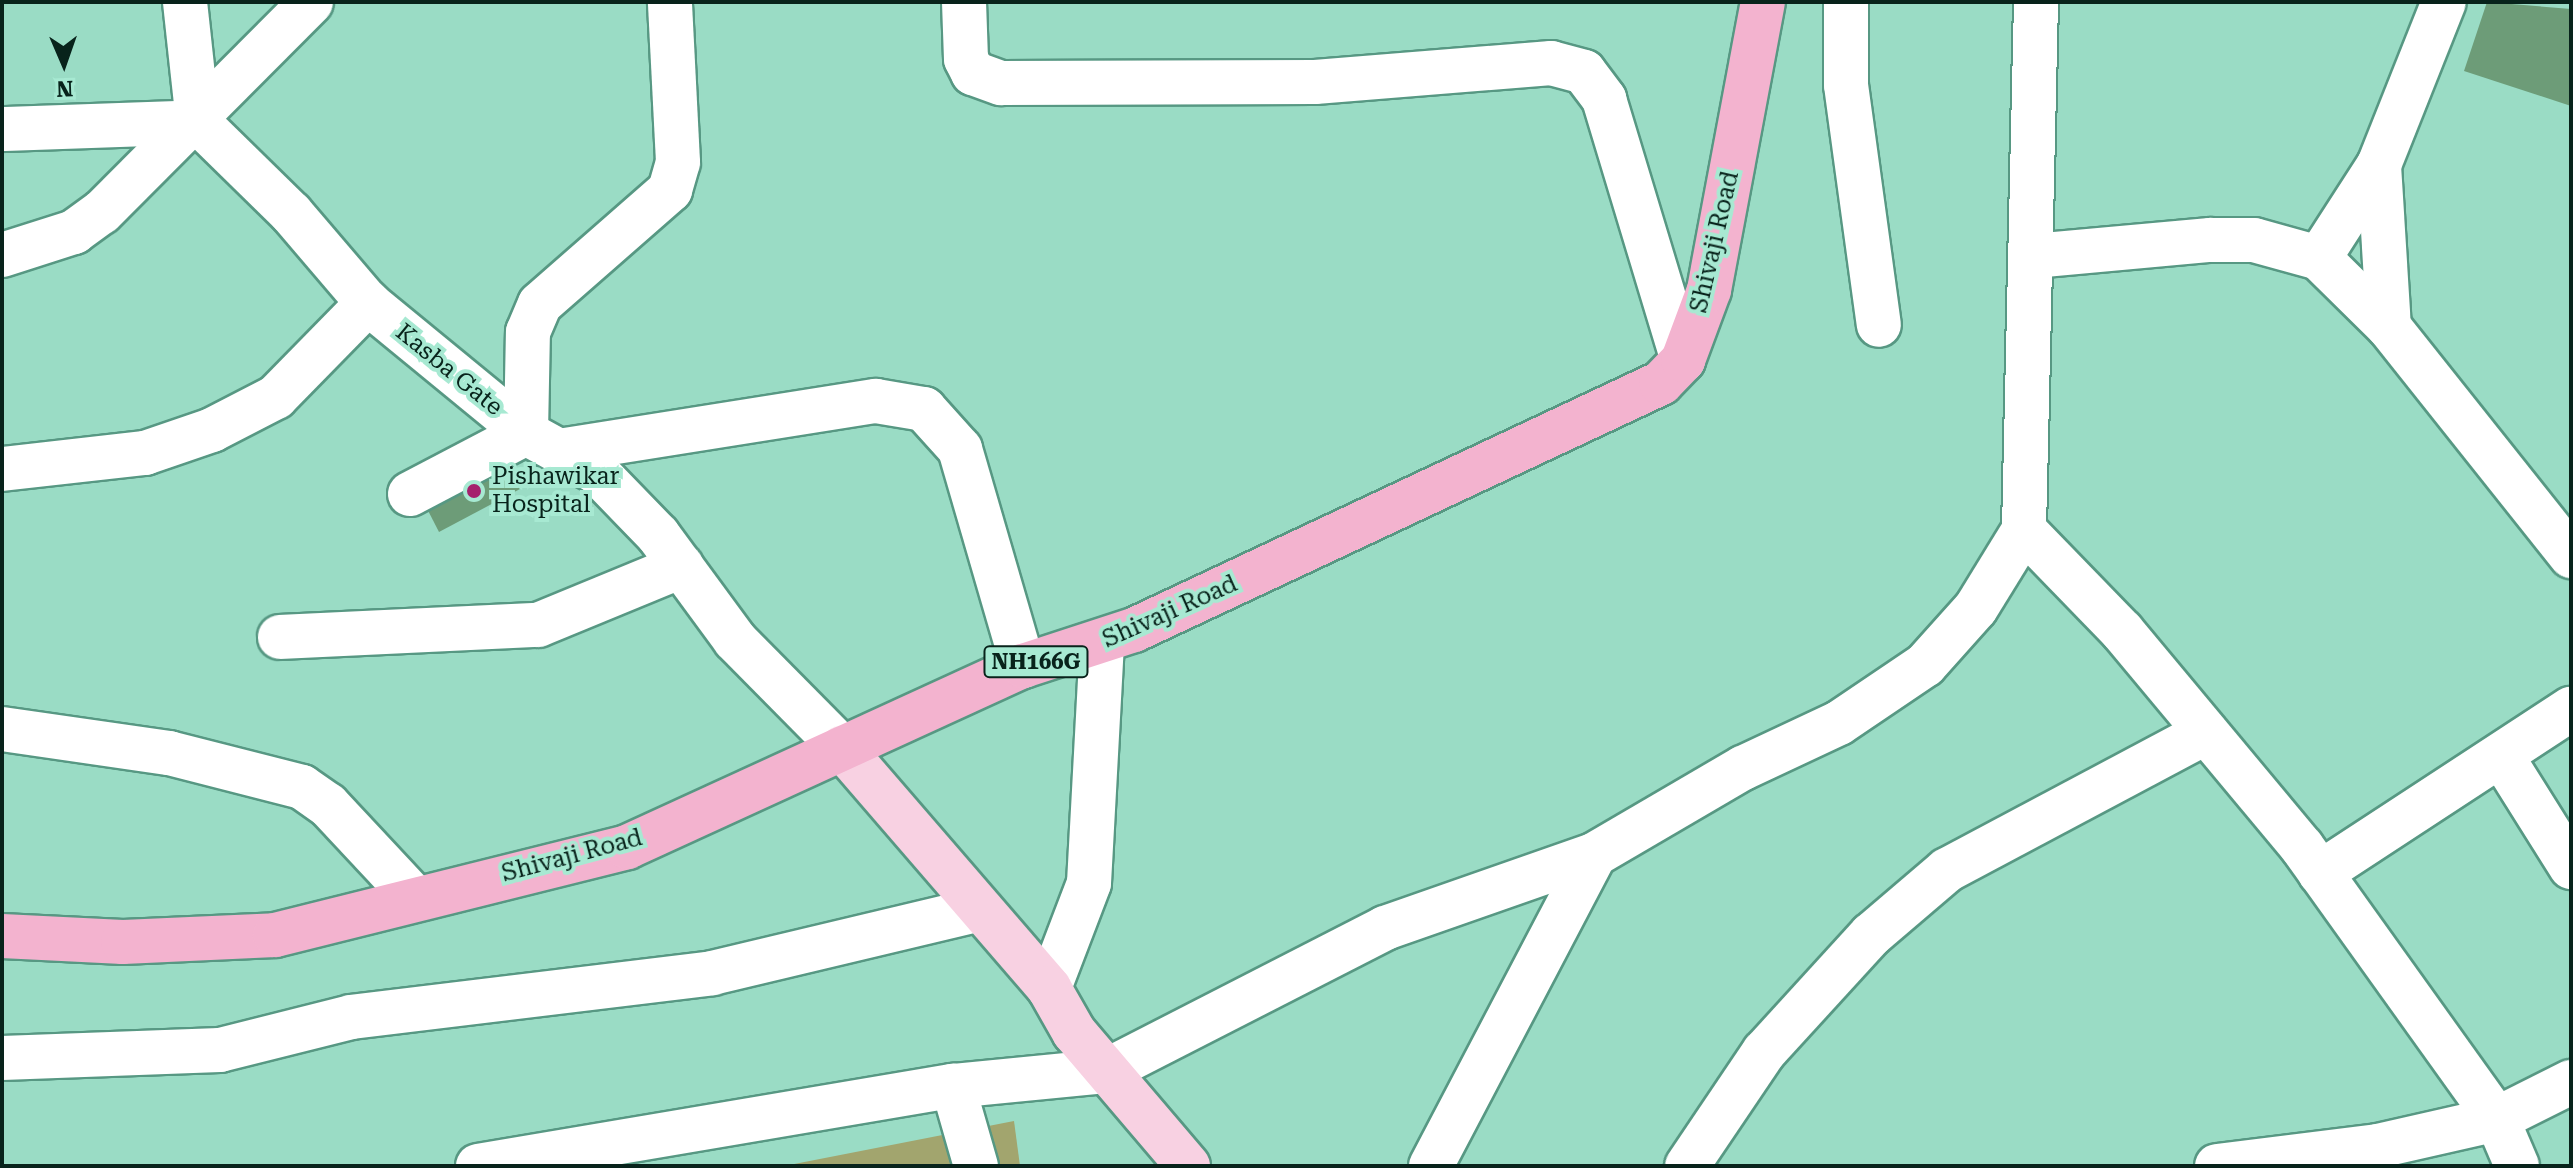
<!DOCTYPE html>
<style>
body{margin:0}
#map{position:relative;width:2573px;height:1168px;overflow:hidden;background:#9adcc5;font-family:"Roboto Serif",serif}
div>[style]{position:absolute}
.green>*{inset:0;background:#a2a56e}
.building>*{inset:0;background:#6d9c78}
.roads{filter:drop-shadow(2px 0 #579883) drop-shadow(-2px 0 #579883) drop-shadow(0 2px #579883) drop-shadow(0 -2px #579883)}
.minor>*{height:44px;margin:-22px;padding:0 22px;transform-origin:22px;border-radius:22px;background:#fff}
.major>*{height:44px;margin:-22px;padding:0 22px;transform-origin:22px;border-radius:22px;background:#f8d1e2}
.highway>*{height:44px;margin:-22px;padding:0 22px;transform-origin:22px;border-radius:22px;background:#f3b3cf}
.dots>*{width:22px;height:22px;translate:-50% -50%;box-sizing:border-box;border:4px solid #a7e9d2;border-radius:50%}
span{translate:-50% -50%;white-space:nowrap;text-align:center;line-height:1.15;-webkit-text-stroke:8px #a7e9d2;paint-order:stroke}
.shield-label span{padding:2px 6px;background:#a7e9d2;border:2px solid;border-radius:6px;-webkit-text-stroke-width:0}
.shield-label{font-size:22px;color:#08231b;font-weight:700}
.street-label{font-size:24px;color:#08231b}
.poi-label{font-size:24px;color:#08231b}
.left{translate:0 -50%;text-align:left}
.frame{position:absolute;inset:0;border:4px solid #08231b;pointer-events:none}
.north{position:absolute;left:24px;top:24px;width:80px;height:80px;-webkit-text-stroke:6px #a7e9d2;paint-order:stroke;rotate:178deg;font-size:22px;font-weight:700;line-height:32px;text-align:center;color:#08231b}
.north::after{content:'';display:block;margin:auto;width:28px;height:36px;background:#08231b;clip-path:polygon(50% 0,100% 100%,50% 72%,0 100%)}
</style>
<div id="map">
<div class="green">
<div style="clip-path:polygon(1014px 1121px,1020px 1166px,784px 1166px)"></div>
</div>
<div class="building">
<div style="clip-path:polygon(2487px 2px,2571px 9px,2571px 106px,2464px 71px)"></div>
<div style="clip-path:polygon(500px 452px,520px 489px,439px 532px,420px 495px)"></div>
</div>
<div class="roads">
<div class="minor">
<div style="left:185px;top:2px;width:121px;rotate:83.8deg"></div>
<div style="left:964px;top:2px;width:57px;rotate:88deg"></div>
<div style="left:966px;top:59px;width:16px;rotate:63deg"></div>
<div style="left:973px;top:73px;width:30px;rotate:20deg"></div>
<div style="left:1001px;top:83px;width:314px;rotate:-0.2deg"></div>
<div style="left:1315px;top:82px;width:237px;rotate:-4.6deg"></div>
<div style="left:1551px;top:63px;width:34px;rotate:15deg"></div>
<div style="left:1584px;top:72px;width:34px;rotate:53deg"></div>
<div style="left:1604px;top:99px;width:273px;rotate:73.2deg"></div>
<div style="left:1846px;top:2px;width:83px;rotate:90deg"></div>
<div style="left:1846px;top:85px;width:242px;rotate:82.2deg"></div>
<div style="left:2px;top:129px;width:196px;rotate:-2deg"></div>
<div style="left:198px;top:122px;width:130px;rotate:44.4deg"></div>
<div style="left:291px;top:213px;width:118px;rotate:49.5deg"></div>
<div style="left:368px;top:303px;width:205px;rotate:39.4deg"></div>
<div style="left:526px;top:433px;width:81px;rotate:28.8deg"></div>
<div style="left:597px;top:472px;width:88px;rotate:45.9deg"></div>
<div style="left:658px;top:535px;width:130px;rotate:53.7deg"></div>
<div style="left:735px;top:640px;width:152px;rotate:45.3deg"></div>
<div style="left:2379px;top:165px;width:162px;rotate:86.5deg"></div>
<div style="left:2px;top:255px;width:76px;rotate:-17.7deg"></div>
<div style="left:74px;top:232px;width:34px;rotate:-36deg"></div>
<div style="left:102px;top:212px;width:296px;rotate:-45.1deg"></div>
<div style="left:2033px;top:256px;width:178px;rotate:-5.2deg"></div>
<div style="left:2210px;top:240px;width:44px"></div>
<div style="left:2254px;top:240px;width:67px;rotate:15.5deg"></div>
<div style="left:2319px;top:258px;width:98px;rotate:44.6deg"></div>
<div style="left:2389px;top:327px;width:293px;rotate:51.5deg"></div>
<div style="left:2319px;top:258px;width:111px;rotate:-57.2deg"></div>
<div style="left:2379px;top:165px;width:175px;rotate:-68.3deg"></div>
<div style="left:559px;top:451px;width:321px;rotate:-9deg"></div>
<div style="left:876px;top:401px;width:49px;rotate:9.5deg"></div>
<div style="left:924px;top:409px;width:54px;rotate:48deg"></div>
<div style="left:960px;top:449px;width:226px;rotate:73.8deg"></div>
<div style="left:2px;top:469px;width:144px;rotate:-6.4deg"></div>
<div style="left:145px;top:453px;width:71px;rotate:-18.9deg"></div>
<div style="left:212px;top:430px;width:72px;rotate:-27.3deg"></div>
<div style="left:276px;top:397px;width:132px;rotate:-45.6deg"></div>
<div style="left:410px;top:494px;width:131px;rotate:-27.7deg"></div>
<div style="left:526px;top:433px;width:101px;rotate:-88.9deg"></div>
<div style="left:528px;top:332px;width:30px;rotate:-67deg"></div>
<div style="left:540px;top:304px;width:173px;rotate:-41.2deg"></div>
<div style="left:670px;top:190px;width:29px;rotate:-74deg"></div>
<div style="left:678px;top:162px;width:160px;rotate:-92.9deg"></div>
<div style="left:2024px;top:530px;width:141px;rotate:45.9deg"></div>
<div style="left:2122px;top:631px;width:281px;rotate:50.2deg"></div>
<div style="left:2302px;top:847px;width:335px;rotate:54.4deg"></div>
<div style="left:2497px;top:1119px;width:51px;rotate:66.9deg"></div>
<div style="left:280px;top:637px;width:258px;rotate:-2.7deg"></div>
<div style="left:538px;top:625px;width:155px;rotate:-22.4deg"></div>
<div style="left:2px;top:729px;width:169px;rotate:8.2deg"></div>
<div style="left:169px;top:753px;width:137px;rotate:14.3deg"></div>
<div style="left:302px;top:787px;width:32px;rotate:35deg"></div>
<div style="left:328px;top:805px;width:123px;rotate:47deg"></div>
<div style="left:2502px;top:757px;width:130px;rotate:57.9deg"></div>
<div style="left:2320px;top:873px;width:300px;rotate:-33.2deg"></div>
<div style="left:1049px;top:988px;width:112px;rotate:-69.1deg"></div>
<div style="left:1089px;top:883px;width:239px;rotate:-86.9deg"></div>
<div style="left:2px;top:1058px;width:218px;rotate:-2.1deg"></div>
<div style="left:220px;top:1050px;width:135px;rotate:-14.1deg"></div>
<div style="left:351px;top:1017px;width:364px;rotate:-6.9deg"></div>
<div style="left:712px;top:973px;width:272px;rotate:-13.4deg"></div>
<div style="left:953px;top:1086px;width:83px;rotate:74deg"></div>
<div style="left:478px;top:1166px;width:482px;rotate:-9.6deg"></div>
<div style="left:953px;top:1086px;width:154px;rotate:-5.6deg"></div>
<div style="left:1106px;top:1071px;width:314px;rotate:-27.1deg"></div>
<div style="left:1385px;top:928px;width:221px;rotate:-19.3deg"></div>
<div style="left:1431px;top:1166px;width:351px;rotate:-62.3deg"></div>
<div style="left:1594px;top:855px;width:173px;rotate:-30.3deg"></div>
<div style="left:1743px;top:768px;width:106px;rotate:-25.1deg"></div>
<div style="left:1839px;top:723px;width:104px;rotate:-34deg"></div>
<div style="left:1925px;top:665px;width:76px;rotate:-48.2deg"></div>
<div style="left:1976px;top:608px;width:92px;rotate:-58.4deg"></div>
<div style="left:2024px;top:530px;width:528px;rotate:-88.7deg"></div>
<div style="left:1687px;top:1166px;width:138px;rotate:-56deg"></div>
<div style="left:1764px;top:1052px;width:159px;rotate:-47.6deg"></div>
<div style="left:1871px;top:935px;width:100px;rotate:-40.5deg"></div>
<div style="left:1947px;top:870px;width:293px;rotate:-28deg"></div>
<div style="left:2217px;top:1166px;width:162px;rotate:-7.1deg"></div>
<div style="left:2378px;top:1146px;width:122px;rotate:-12.8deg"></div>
<div style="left:2497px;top:1119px;width:83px;rotate:-26.6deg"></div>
</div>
<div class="major">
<div style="left:842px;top:748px;width:317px;rotate:49.2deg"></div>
<div style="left:1049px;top:988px;width:51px;rotate:60.4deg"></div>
<div style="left:1074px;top:1032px;width:176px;rotate:49.6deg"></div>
</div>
<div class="highway">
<div style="left:2px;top:936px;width:121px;rotate:2.8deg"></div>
<div style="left:123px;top:942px;width:152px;rotate:-2.6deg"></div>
<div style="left:275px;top:935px;width:363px;rotate:-14deg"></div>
<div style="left:627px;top:847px;width:435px;rotate:-24.6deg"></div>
<div style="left:1023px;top:666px;width:117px;rotate:-18deg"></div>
<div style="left:1134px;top:630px;width:582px;rotate:-25.11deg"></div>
<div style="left:1661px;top:383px;width:32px;rotate:-46deg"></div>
<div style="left:1683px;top:360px;width:75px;rotate:-69.6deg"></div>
<div style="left:1709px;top:290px;width:293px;rotate:-79.4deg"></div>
</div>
</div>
<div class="dots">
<div style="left:474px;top:491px;background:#a5216d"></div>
</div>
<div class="shield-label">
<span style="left:1036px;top:662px">NH166G</span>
</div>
<div class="street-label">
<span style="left:1715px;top:242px;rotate:-77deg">Shivaji Road</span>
<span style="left:449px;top:370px;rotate:39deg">Kasba Gate</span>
<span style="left:1170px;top:612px;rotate:-24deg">Shivaji Road</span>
<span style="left:572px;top:856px;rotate:-15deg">Shivaji Road</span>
</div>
<div class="poi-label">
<span class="left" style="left:492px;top:491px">Pishawikar<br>Hospital</span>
</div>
<div class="frame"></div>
<div class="north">N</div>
</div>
